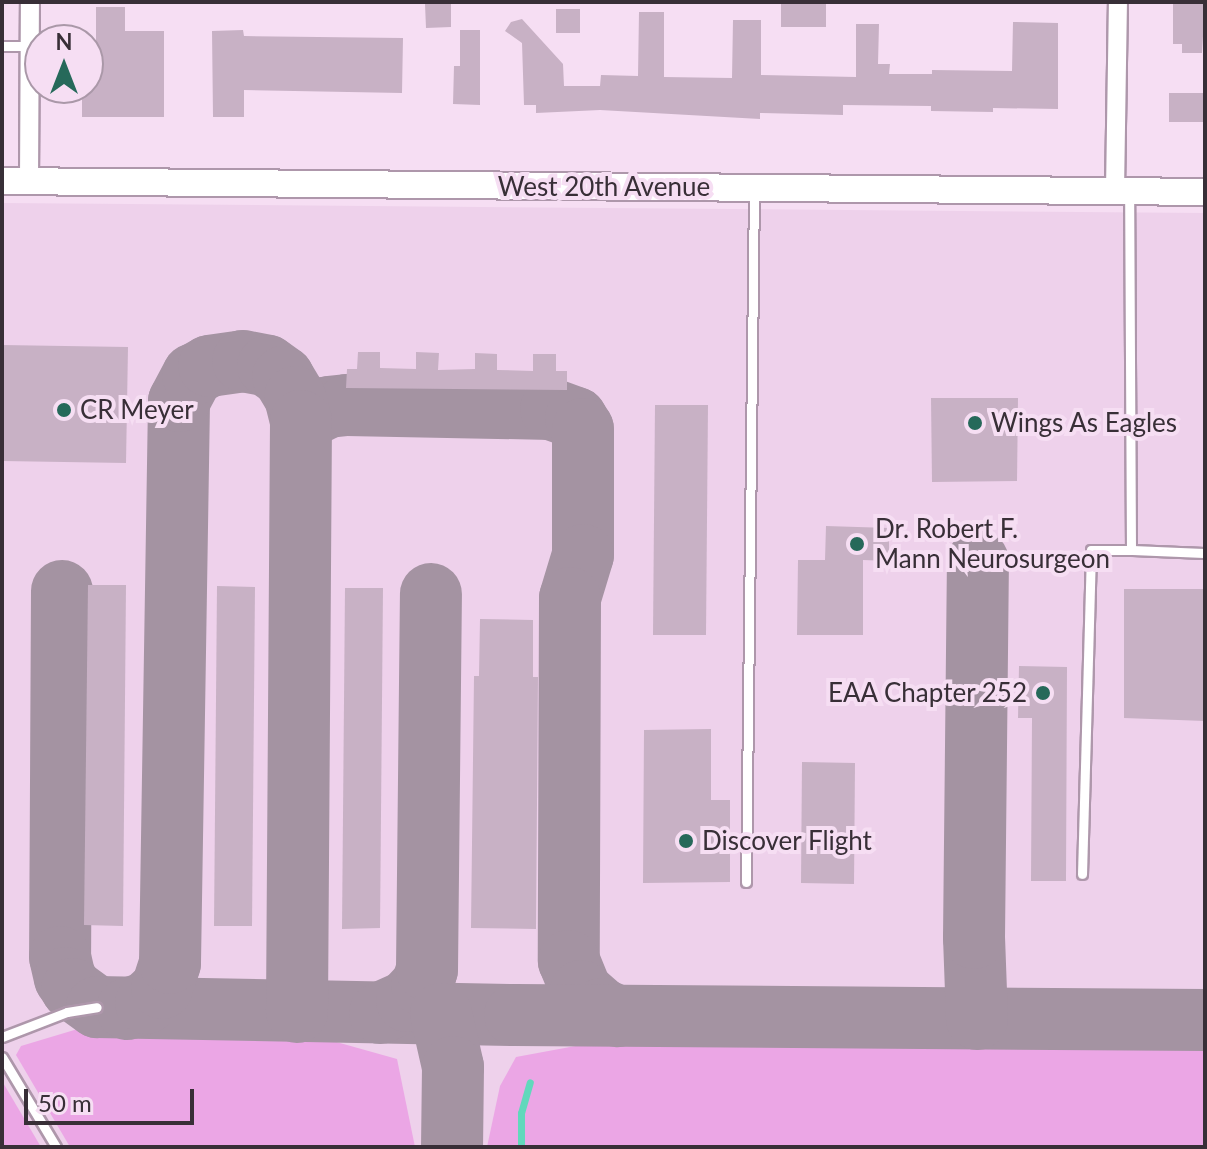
<!DOCTYPE html>
<style>
body{margin:0}
#map{position:relative;width:1207px;height:1149px;overflow:hidden;background:#f6def3;font-family:Lato,sans-serif}
div>[style]{position:absolute}
.built>*{inset:0;background:#eed1eb}
.green>*{inset:0;background:#eba6e5}
.stream>*{height:7px;margin:-3.5px;padding:0 3.5px;transform-origin:3.5px;border-radius:3.5px;background:#61d8bc}
.taxiway>*{height:62px;margin:-31px;padding:0 31px;transform-origin:31px;border-radius:31px;background:#a493a2}
.building>*{inset:0;background:#c8b1c5}
.roads{filter:drop-shadow(2px 0 #ae97ab) drop-shadow(-2px 0 #ae97ab) drop-shadow(0 2px #ae97ab) drop-shadow(0 -2px #ae97ab)}
.service>*{height:9px;margin:-4.5px;padding:0 4.5px;transform-origin:4.5px;border-radius:4.5px;background:#fff}
.minor>*{height:18px;margin:-9px;padding:0 9px;transform-origin:9px;border-radius:9px;background:#fff}
.secondary>*{height:26px;margin:-13px;padding:0 13px;transform-origin:13px;border-radius:13px;background:#fff}
.dots>*{width:22px;height:22px;translate:-50% -50%;box-sizing:border-box;border:4px solid #f6def3;border-radius:50%}
span{translate:-50% -50%;white-space:nowrap;text-align:center;line-height:1.15;-webkit-text-stroke:8px #f6def3;paint-order:stroke}
.street-label{font-size:26px;color:#382f37}
.poi-label{font-size:26px;color:#382f37}
.left{translate:0 -50%;text-align:left}
.right{translate:-100% -50%;text-align:right}
.frame{position:absolute;inset:0;border:4px solid #382f37;pointer-events:none}
.north{position:absolute;left:24px;top:24px;width:80px;height:80px;box-sizing:border-box;background:#f6def3;border:2px solid #aa98a8;border-radius:50%;rotate:0deg;font-size:22px;font-weight:700;line-height:32px;text-align:center;color:#382f37}
.north::after{content:'';display:block;margin:auto;width:28px;height:36px;background:#26695a;clip-path:polygon(50% 0,100% 100%,50% 72%,0 100%)}
.scale{position:absolute;left:24px;top:1089px;width:170px;height:36px;box-sizing:border-box;border:4px solid #382f37;border-top:0;padding-left:10px;font-size:24px;line-height:28px;white-space:nowrap;color:#382f37;-webkit-text-stroke:6px #f6def3;paint-order:stroke}
</style>
<div id="map">
<div class="built">
<div style="clip-path:polygon(2px 203px,1205px 213px,1205px 1147px,2px 1147px)"></div>
</div>
<div class="green">
<div style="clip-path:polygon(81px 1028px,315px 1036px,397px 1059px,415px 1147px,70px 1147px,16px 1055px,21px 1046px)"></div>
<div style="clip-path:polygon(695px 1032px,1205px 1037px,1205px 1147px,487px 1147px,500px 1086px,516px 1057px,597px 1042px)"></div>
<div style="clip-path:polygon(2px 1081px,41px 1147px,2px 1147px)"></div>
</div>
<div class="stream">
<div style="left:521px;top:1147px;width:34px;rotate:-90deg"></div>
<div style="left:521px;top:1113px;width:32px;rotate:-74deg"></div>
</div>
<div class="taxiway">
<div style="left:301px;top:421px;width:30px;rotate:-27deg"></div>
<div style="left:328px;top:407px;width:19px;rotate:-6deg"></div>
<div style="left:347px;top:405px;width:204px;rotate:1.1deg"></div>
<div style="left:551px;top:409px;width:27px;rotate:20deg"></div>
<div style="left:576px;top:418px;width:13px;rotate:58deg"></div>
<div style="left:583px;top:429px;width:126px;rotate:90deg"></div>
<div style="left:583px;top:555px;width:45px;rotate:106.8deg"></div>
<div style="left:570px;top:598px;width:363px;rotate:90.2deg"></div>
<div style="left:569px;top:961px;width:32px;rotate:68deg"></div>
<div style="left:581px;top:991px;width:28px;rotate:41deg"></div>
<div style="left:602px;top:1009px;width:17px;rotate:25deg"></div>
<div style="left:62px;top:591px;width:366px;rotate:90.3deg"></div>
<div style="left:60px;top:957px;width:22px;rotate:77deg"></div>
<div style="left:65px;top:978px;width:13px;rotate:58deg"></div>
<div style="left:72px;top:989px;width:31px;rotate:36deg"></div>
<div style="left:97px;top:1007px;width:418px;rotate:1.1deg"></div>
<div style="left:515px;top:1015px;width:690px;rotate:0.42deg"></div>
<div style="left:127px;top:1009px;width:20px;rotate:-18deg"></div>
<div style="left:146px;top:1003px;width:22px;rotate:-43deg"></div>
<div style="left:162px;top:988px;width:26px;rotate:-72deg"></div>
<div style="left:170px;top:963px;width:562px;rotate:-89.08deg"></div>
<div style="left:179px;top:401px;width:30px;rotate:-62deg"></div>
<div style="left:193px;top:375px;width:18px;rotate:-29deg"></div>
<div style="left:209px;top:366px;width:34px;rotate:-8deg"></div>
<div style="left:243px;top:361px;width:25px;rotate:11deg"></div>
<div style="left:268px;top:366px;width:19px;rotate:36deg"></div>
<div style="left:283px;top:377px;width:23px;rotate:59deg"></div>
<div style="left:295px;top:397px;width:25px;rotate:76deg"></div>
<div style="left:301px;top:421px;width:591px;rotate:90.39deg"></div>
<div style="left:380px;top:1013px;width:30px;rotate:-24deg"></div>
<div style="left:407px;top:1001px;width:22px;rotate:-47deg"></div>
<div style="left:422px;top:985px;width:16px;rotate:-72deg"></div>
<div style="left:427px;top:970px;width:376px;rotate:-89.4deg"></div>
<div style="left:441px;top:1014px;width:54px;rotate:77.2deg"></div>
<div style="left:453px;top:1067px;width:80px;rotate:90.7deg"></div>
<div style="left:977px;top:1019px;width:81px;rotate:-92.1deg"></div>
<div style="left:974px;top:938px;width:377px;rotate:-89.4deg"></div>
</div>
<div class="building">
<div style="clip-path:polygon(781px 2px,826px 2px,826px 27px,781px 27px)"></div>
<div style="clip-path:polygon(1173px 2px,1205px 2px,1202px 53px,1182px 53px,1182px 44px,1173px 44px)"></div>
<div style="clip-path:polygon(425px 4px,451px 4px,451px 27px,426px 28px)"></div>
<div style="clip-path:polygon(96px 7px,125px 7px,125px 31px,164px 31px,164px 117px,82px 117px,82px 88px,88px 88px,88px 45px,96px 45px)"></div>
<div style="clip-path:polygon(556px 9px,580px 9px,580px 33px,556px 33px)"></div>
<div style="clip-path:polygon(639px 12px,664px 12px,664px 77px,732px 78px,733px 20px,761px 20px,761px 75px,856px 77px,856px 24px,879px 24px,878px 64px,890px 64px,889px 74px,932px 74px,932px 70px,1012px 71px,1013px 22px,1058px 23px,1058px 109px,993px 108px,993px 112px,931px 111px,931px 106px,843px 105px,843px 115px,760px 113px,760px 119px,600px 110px,536px 113px,536px 105px,524px 105px,522px 43px,505px 31px,511px 22px,522px 19px,563px 64px,564px 86px,600px 86px,601px 75px,638px 76px)"></div>
<div style="clip-path:polygon(243px 30px,244px 36px,403px 38px,402px 93px,244px 90px,244px 117px,213px 117px,212px 31px)"></div>
<div style="clip-path:polygon(460px 30px,480px 30px,480px 105px,453px 104px,454px 66px,460px 66px)"></div>
<div style="clip-path:polygon(1169px 93px,1205px 93px,1205px 122px,1169px 122px)"></div>
<div style="clip-path:polygon(2px 345px,128px 347px,126px 463px,2px 461px)"></div>
<div style="clip-path:polygon(358px 352px,380px 352px,380px 368px,416px 369px,416px 352px,439px 353px,438px 370px,475px 369px,475px 353px,497px 354px,497px 370px,533px 371px,533px 354px,556px 354px,556px 371px,567px 371px,567px 390px,346px 388px,347px 369px,357px 369px)"></div>
<div style="clip-path:polygon(931px 398px,1018px 398px,1017px 481px,932px 482px)"></div>
<div style="clip-path:polygon(655px 405px,708px 405px,706px 635px,653px 635px)"></div>
<div style="clip-path:polygon(826px 526px,889px 528px,889px 561px,863px 560px,863px 635px,797px 635px,798px 560px,825px 560px)"></div>
<div style="clip-path:polygon(88px 585px,126px 585px,123px 926px,84px 925px)"></div>
<div style="clip-path:polygon(217px 586px,255px 587px,252px 926px,214px 926px)"></div>
<div style="clip-path:polygon(345px 588px,383px 588px,380px 928px,342px 929px)"></div>
<div style="clip-path:polygon(1124px 589px,1205px 589px,1205px 721px,1124px 718px)"></div>
<div style="clip-path:polygon(480px 619px,533px 620px,533px 677px,538px 677px,536px 929px,471px 928px,474px 676px,479px 676px)"></div>
<div style="clip-path:polygon(1019px 666px,1067px 667px,1066px 881px,1031px 881px,1032px 718px,1018px 718px)"></div>
<div style="clip-path:polygon(711px 729px,711px 800px,730px 800px,730px 882px,643px 883px,644px 730px)"></div>
<div style="clip-path:polygon(802px 762px,855px 763px,854px 884px,801px 883px)"></div>
</div>
<div class="roads">
<div class="service">
<div style="left:2px;top:46px;width:28px"></div>
<div style="left:1131px;top:550px;width:74px;rotate:2.3deg"></div>
<div style="left:1082px;top:874px;width:324px;rotate:-88.4deg"></div>
<div style="left:1091px;top:550px;width:40px"></div>
<div style="left:1131px;top:550px;width:355px;rotate:-90.3deg"></div>
<div style="left:746px;top:882px;width:690px;rotate:-89.34deg"></div>
<div style="left:2px;top:1037px;width:70px;rotate:-21deg"></div>
<div style="left:67px;top:1012px;width:30px;rotate:-9deg"></div>
<div style="left:2px;top:1057px;width:105px;rotate:59deg"></div>
</div>
<div class="minor">
<div style="left:29px;top:182px;width:180px;rotate:-89.7deg"></div>
<div style="left:1115px;top:190px;width:188px;rotate:-89.1deg"></div>
</div>
<div class="secondary">
<div style="left:2px;top:181px;width:1203px;rotate:0.52deg"></div>
</div>
</div>
<div class="dots">
<div style="left:64px;top:410px;background:#26695a"></div>
<div style="left:975px;top:423px;background:#26695a"></div>
<div style="left:857px;top:544px;background:#26695a"></div>
<div style="left:1043px;top:693px;background:#26695a"></div>
<div style="left:686px;top:841px;background:#26695a"></div>
</div>
<div class="street-label">
<span style="left:604px;top:187px">West 20th Avenue</span>
</div>
<div class="poi-label">
<span class="left" style="left:80px;top:410px">CR Meyer</span>
<span class="left" style="left:991px;top:423px">Wings As Eagles</span>
<span class="left" style="left:875px;top:544px">Dr. Robert F.<br>Mann Neurosurgeon</span>
<span class="right" style="left:1027px;top:693px">EAA Chapter 252</span>
<span class="left" style="left:702px;top:841px">Discover Flight</span>
</div>
<div class="frame"></div>
<div class="north">N</div>
<div class="scale">50 m</div>
</div>
